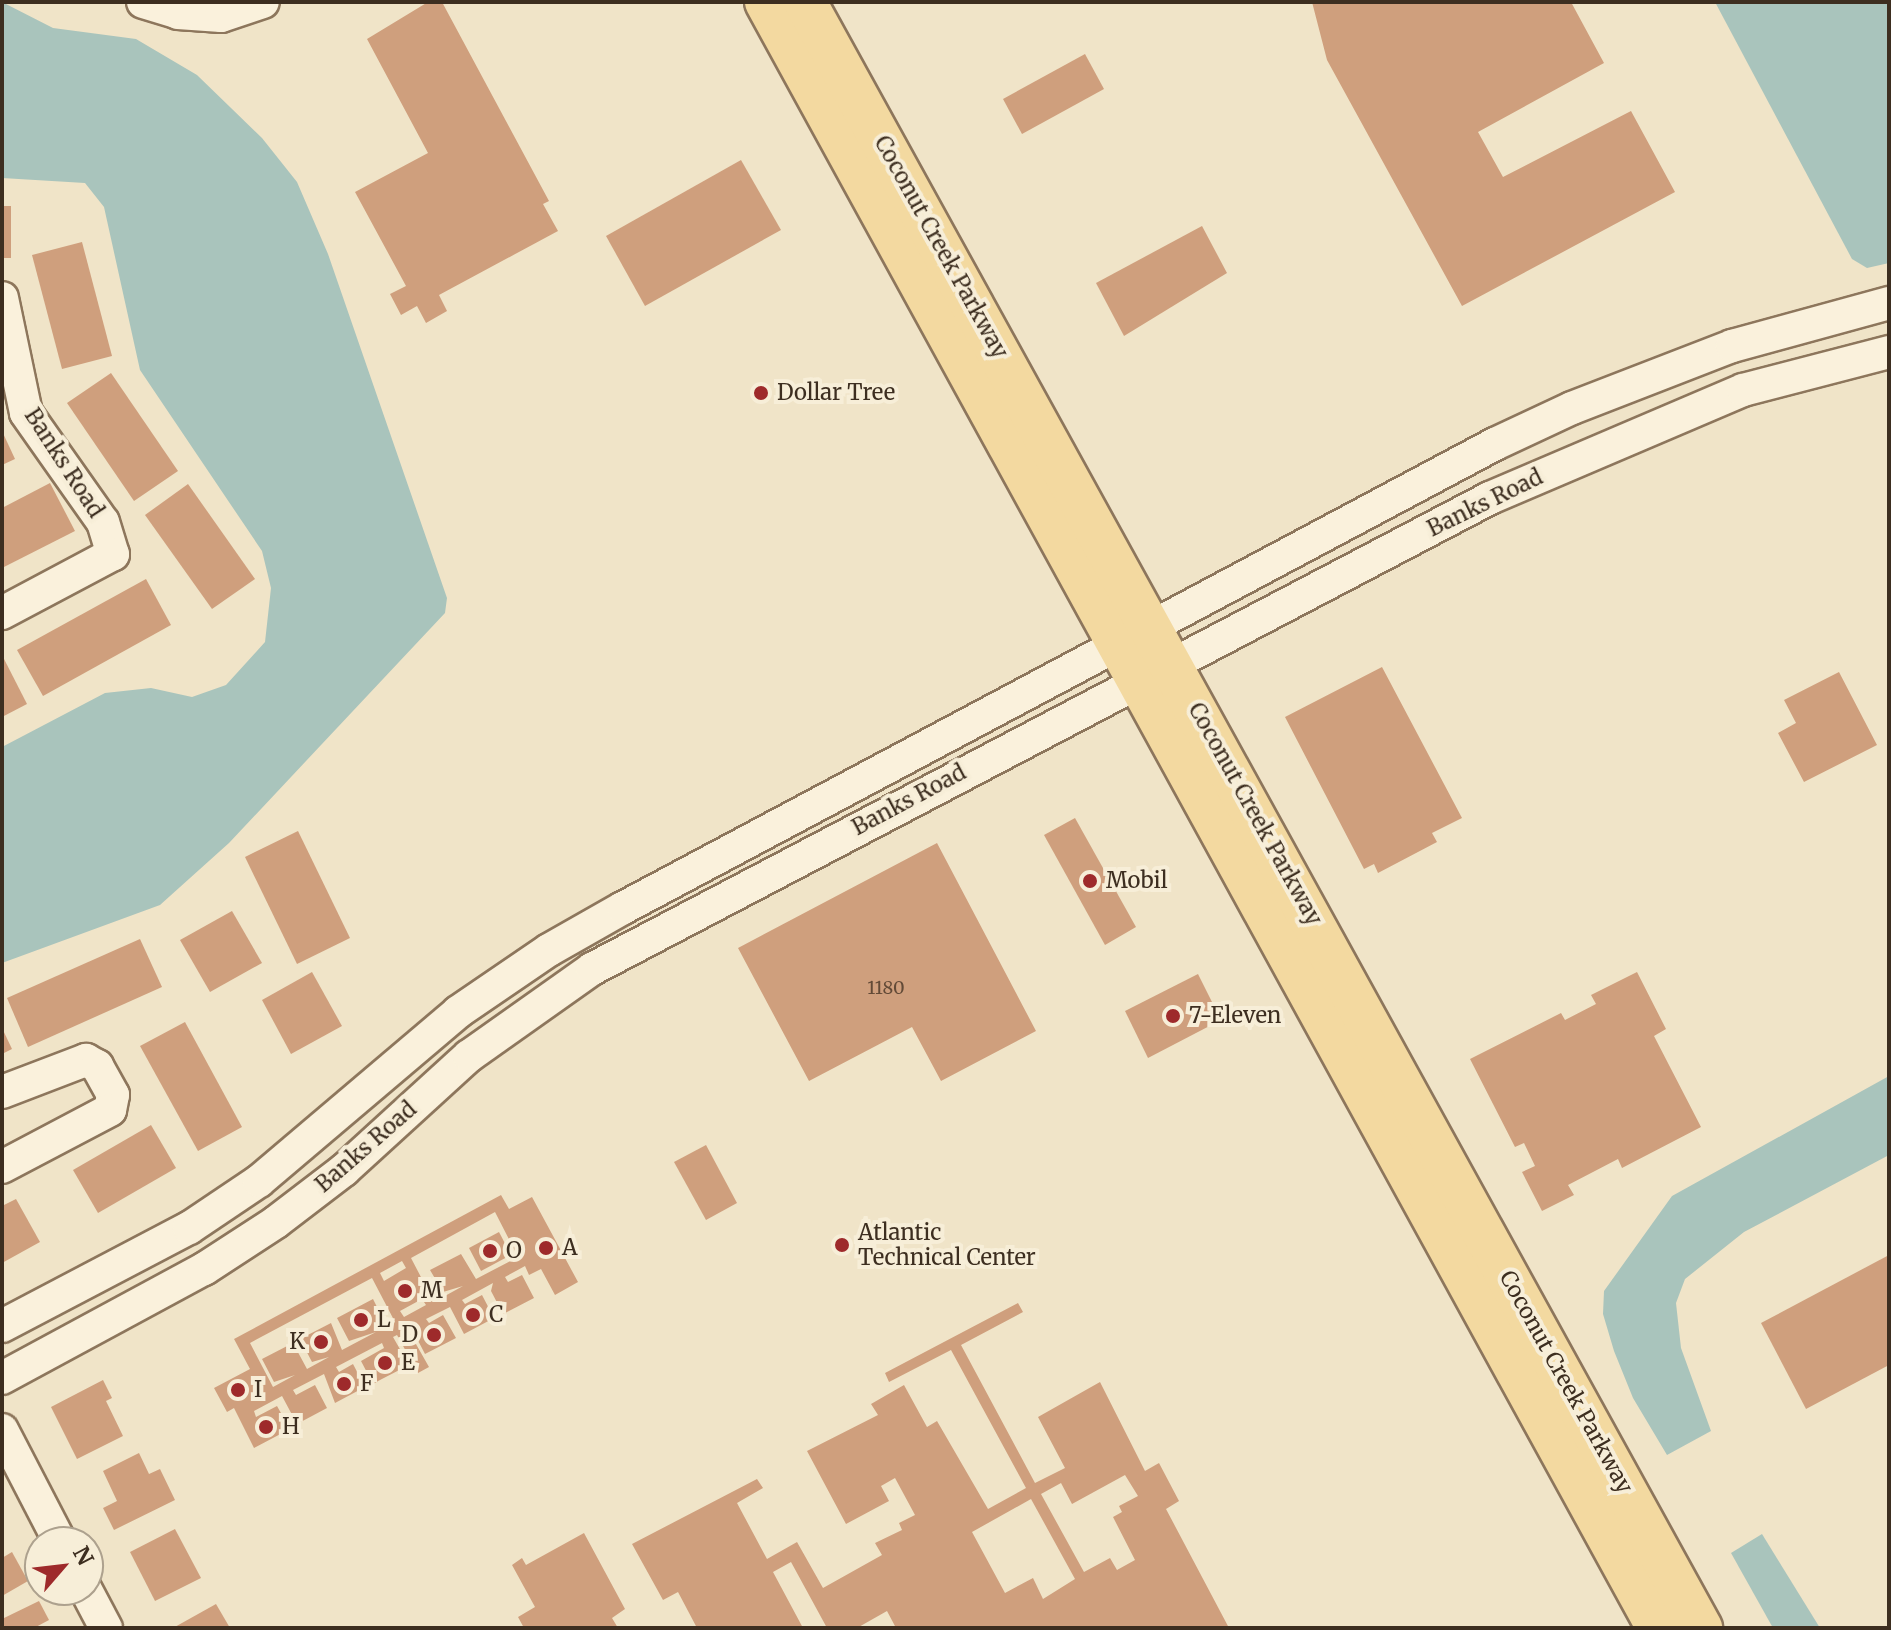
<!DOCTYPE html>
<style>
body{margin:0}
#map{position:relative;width:1891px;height:1630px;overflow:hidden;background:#f0e4c8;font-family:Merriweather,serif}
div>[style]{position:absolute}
.water>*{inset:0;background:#a9c4bc}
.building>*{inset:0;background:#cf9f7d}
.roads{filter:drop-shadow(2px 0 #8d765c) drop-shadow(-2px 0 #8d765c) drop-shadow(0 2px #8d765c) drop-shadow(0 -2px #8d765c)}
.minor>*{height:32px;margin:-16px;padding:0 16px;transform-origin:16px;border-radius:16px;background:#faf1dc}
.major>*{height:42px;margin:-21px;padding:0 21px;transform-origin:21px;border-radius:21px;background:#f3d9a0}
.dots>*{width:22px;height:22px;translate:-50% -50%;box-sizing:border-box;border:4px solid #f7eed8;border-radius:50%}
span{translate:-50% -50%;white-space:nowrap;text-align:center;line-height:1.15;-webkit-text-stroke:8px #f7eed8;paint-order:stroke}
.number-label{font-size:18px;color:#624a37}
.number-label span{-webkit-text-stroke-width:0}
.street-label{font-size:22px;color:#3d2e20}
.poi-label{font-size:22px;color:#3d2e20}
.left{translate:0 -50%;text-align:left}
.right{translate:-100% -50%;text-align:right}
.frame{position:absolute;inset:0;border:4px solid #3d2e20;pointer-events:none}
.north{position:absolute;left:24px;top:1526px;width:80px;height:80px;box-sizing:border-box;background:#f7eed8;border:2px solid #ada18e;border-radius:50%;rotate:62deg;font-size:22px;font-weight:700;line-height:32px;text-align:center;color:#3d2e20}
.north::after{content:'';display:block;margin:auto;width:28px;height:36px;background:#9e2a2b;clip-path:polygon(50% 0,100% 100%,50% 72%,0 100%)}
</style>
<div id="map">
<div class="water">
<div style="clip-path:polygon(2px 2px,53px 28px,136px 39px,197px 75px,262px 138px,297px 182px,328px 254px,447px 598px,445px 613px,229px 843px,160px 905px,2px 963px,2px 747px,105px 693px,151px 688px,192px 697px,226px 685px,265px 642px,271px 588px,262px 551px,140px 370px,104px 207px,85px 183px,2px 178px)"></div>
<div style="clip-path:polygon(1715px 2px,1889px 2px,1889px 263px,1867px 268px,1852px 259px)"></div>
<div style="clip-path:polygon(1889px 1076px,1889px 1155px,1744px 1232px,1685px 1279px,1676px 1303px,1681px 1348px,1711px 1431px,1667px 1455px,1633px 1398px,1614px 1351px,1603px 1314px,1604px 1291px,1672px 1196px)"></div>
<div style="clip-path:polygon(1762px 1534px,1820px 1628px,1773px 1628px,1731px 1553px)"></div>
</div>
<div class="building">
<div style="clip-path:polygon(428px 2px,442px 2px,549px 201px,543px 204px,558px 231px,439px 295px,447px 311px,426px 323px,417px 306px,401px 315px,390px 294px,406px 286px,355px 192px,428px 153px,367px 39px)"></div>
<div style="clip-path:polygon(1312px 2px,1571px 2px,1604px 63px,1478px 132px,1503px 177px,1631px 111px,1675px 192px,1462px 306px,1327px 60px)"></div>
<div style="clip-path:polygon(1085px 54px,1104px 89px,1022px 134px,1003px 99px)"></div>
<div style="clip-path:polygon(741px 160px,781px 230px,645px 306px,606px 236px)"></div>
<div style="clip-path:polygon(2px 206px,11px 206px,11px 258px,2px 258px)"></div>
<div style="clip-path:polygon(1202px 226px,1227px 273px,1124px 336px,1096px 283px)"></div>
<div style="clip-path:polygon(82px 242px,112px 356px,62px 369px,32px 255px)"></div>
<div style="clip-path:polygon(111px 373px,178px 471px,134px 501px,67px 403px)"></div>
<div style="clip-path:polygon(2px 431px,15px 459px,2px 465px)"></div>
<div style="clip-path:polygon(50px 483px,75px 531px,2px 568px,2px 508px)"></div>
<div style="clip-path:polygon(188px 484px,255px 579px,212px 609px,145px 515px)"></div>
<div style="clip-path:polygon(146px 579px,171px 625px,43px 696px,17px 650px)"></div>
<div style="clip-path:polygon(2px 655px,27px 704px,2px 717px)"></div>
<div style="clip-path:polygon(1382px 667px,1462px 818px,1432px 833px,1437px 842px,1378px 873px,1374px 864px,1364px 869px,1285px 717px)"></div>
<div style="clip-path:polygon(1839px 672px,1877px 745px,1804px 782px,1778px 733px,1796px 723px,1784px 700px)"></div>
<div style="clip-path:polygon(1075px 818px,1136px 927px,1105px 945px,1044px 835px)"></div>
<div style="clip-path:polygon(298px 831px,350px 938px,297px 964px,245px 857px)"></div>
<div style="clip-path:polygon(937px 843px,1036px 1031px,941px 1081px,912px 1027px,809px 1081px,738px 948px)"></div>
<div style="clip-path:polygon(232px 911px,262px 963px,210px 992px,180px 940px)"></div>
<div style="clip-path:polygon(140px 939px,162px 987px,28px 1047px,7px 998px)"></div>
<div style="clip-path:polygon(312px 972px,342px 1026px,291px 1054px,262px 1000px)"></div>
<div style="clip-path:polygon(1637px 972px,1666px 1029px,1654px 1036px,1701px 1127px,1622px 1168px,1618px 1159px,1568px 1185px,1574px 1195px,1542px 1211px,1522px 1172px,1535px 1166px,1524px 1143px,1515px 1147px,1470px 1059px,1561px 1013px,1565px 1020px,1596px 1004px,1591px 995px)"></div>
<div style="clip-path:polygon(1198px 974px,1221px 1020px,1148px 1058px,1125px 1011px)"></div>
<div style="clip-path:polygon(185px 1022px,242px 1127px,198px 1151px,140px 1046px)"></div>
<div style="clip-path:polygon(2px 1028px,12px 1049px,2px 1054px)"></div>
<div style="clip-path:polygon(151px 1125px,176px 1168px,98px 1213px,73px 1170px)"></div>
<div style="clip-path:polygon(706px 1145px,737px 1203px,706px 1220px,674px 1162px)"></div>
<div style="clip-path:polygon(evenodd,501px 1195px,509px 1209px,532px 1197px,578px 1282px,555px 1295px,541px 1269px,529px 1275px,525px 1266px,505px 1277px,508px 1282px,522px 1275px,534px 1298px,503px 1314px,491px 1291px,493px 1283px,462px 1300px,465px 1304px,482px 1295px,494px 1318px,464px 1334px,450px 1307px,426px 1319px,429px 1323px,443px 1315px,456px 1338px,425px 1354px,413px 1331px,415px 1325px,408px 1330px,429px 1367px,418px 1373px,397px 1335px,393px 1337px,409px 1365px,380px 1380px,373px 1384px,361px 1361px,384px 1348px,382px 1343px,336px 1367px,339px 1372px,353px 1364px,365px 1387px,335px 1403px,324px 1374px,293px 1390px,296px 1395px,315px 1385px,327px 1408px,297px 1424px,282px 1396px,254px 1411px,256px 1417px,277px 1406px,290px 1429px,254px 1448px,234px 1408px,227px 1412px,214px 1388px,250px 1369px,234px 1339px,501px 1195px,495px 1212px,518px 1257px,476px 1279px,461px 1254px,430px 1270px,443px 1292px,463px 1286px,434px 1302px,411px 1258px,495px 1212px,501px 1195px,402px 1261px,406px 1268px,384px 1281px,380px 1273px,402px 1261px,501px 1195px,372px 1278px,395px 1322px,387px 1327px,373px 1299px,337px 1318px,349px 1341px,376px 1332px,342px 1350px,331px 1323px,300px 1339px,312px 1362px,329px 1357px,307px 1369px,293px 1343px,262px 1359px,274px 1382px,295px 1375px,273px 1387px,250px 1343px,372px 1278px,501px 1195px,422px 1299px,426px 1305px,404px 1317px,400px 1311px,422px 1299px)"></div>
<div style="clip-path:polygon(16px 1199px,40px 1242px,2px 1263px,2px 1206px)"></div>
<div style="clip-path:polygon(499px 1232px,511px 1255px,481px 1271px,469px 1248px)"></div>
<div style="clip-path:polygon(1889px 1255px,1889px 1365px,1806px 1409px,1761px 1323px)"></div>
<div style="clip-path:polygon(evenodd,1018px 1303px,1023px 1312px,961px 1345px,1035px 1483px,1065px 1468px,1038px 1417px,1100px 1382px,1145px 1471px,1159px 1463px,1179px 1501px,1166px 1509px,1229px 1628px,896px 1628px,887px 1611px,857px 1628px,827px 1628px,791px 1562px,773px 1572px,803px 1628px,697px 1628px,678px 1592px,663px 1600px,632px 1544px,757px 1479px,763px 1488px,737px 1503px,767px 1559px,797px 1542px,823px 1588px,882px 1555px,875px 1543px,902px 1530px,899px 1523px,915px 1515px,895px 1478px,881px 1486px,889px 1501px,846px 1524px,807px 1451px,878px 1415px,871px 1404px,904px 1385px,927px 1427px,937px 1421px,988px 1509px,1026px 1488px,951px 1350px,889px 1382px,885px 1373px,1018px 1303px,1125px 1475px,1138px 1496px,1119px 1506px,1122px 1512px,1113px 1517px,1135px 1560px,1117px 1570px,1110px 1558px,1084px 1572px,1041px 1494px,1061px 1483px,1072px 1504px,1125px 1475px,1018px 1303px,1031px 1499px,1075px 1579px,1043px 1599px,1033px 1578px,1005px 1593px,972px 1532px,1031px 1499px)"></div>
<div style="clip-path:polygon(103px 1380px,112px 1398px,106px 1401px,123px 1436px,77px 1459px,51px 1407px)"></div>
<div style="clip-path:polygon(139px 1453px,149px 1474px,160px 1469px,175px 1500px,114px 1530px,103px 1508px,117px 1501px,103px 1471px)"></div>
<div style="clip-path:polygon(175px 1529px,201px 1578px,155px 1601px,130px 1552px)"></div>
<div style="clip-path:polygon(584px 1533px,625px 1609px,612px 1618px,618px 1628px,524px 1628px,518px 1617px,535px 1607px,512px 1565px,522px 1558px,526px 1565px)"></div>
<div style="clip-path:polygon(12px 1552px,28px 1581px,2px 1596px,2px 1558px)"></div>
<div style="clip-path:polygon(39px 1601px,49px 1620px,34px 1628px,2px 1628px,2px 1619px)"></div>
<div style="clip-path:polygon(216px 1604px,230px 1628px,173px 1628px)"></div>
</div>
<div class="roads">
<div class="minor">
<div style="left:143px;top:2px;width:37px;rotate:17deg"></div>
<div style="left:178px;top:13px;width:43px;rotate:4deg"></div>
<div style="left:221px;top:16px;width:44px;rotate:-18.4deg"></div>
<div style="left:2px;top:298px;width:117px;rotate:78.2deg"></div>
<div style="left:26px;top:413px;width:133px;rotate:54.8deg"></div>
<div style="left:103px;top:522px;width:34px;rotate:73deg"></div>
<div style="left:113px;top:554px;width:126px;rotate:152deg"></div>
<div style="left:2px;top:1092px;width:90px;rotate:-20.9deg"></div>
<div style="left:86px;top:1060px;width:13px;rotate:29deg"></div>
<div style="left:97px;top:1066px;width:33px;rotate:61deg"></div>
<div style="left:113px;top:1095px;width:15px;rotate:101deg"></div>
<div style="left:110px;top:1110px;width:122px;rotate:152.2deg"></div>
<div style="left:2px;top:1326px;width:211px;rotate:-27.7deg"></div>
<div style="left:189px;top:1228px;width:84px;rotate:-33.9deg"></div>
<div style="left:259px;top:1181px;width:261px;rotate:-40.3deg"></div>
<div style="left:458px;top:1012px;width:110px;rotate:-34.3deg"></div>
<div style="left:549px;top:950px;width:85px;rotate:-29.6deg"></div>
<div style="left:623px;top:908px;width:988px;rotate:-28.02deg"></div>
<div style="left:1495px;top:444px;width:85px;rotate:-25.1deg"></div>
<div style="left:1572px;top:408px;width:172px;rotate:-21.2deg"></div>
<div style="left:1732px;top:346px;width:163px;rotate:-15.3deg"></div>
<div style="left:2px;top:1378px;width:230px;rotate:-28.4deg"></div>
<div style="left:204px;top:1269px;width:86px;rotate:-33.1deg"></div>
<div style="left:276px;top:1222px;width:86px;rotate:-37.4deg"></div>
<div style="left:344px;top:1170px;width:169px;rotate:-42.4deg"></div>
<div style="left:469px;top:1056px;width:151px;rotate:-35.3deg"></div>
<div style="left:592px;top:969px;width:1014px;rotate:-27.68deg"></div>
<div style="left:1490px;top:498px;width:275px;rotate:-23.1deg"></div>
<div style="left:1743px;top:390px;width:151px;rotate:-14.6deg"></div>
<div style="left:2px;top:1430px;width:126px;rotate:62.6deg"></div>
<div style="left:86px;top:1590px;width:43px;rotate:62.2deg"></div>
</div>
<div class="major">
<div style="left:766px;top:2px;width:1855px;rotate:61.25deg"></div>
<div style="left:805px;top:2px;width:1857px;rotate:61.14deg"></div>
</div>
</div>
<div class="dots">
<div style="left:761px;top:393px;background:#9e2a2b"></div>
<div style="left:1090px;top:881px;background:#9e2a2b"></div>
<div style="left:1173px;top:1016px;background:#9e2a2b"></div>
<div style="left:842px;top:1245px;background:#9e2a2b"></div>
<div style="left:546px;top:1248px;background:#9e2a2b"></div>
<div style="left:490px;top:1251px;background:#9e2a2b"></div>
<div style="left:405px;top:1291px;background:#9e2a2b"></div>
<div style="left:473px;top:1315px;background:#9e2a2b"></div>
<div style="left:361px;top:1320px;background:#9e2a2b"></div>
<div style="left:434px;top:1335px;background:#9e2a2b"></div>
<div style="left:321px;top:1342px;background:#9e2a2b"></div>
<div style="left:385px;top:1363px;background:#9e2a2b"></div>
<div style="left:344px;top:1384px;background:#9e2a2b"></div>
<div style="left:238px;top:1390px;background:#9e2a2b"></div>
<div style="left:266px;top:1427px;background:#9e2a2b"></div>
</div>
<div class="number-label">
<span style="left:886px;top:988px">1180</span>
</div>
<div class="street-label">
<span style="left:941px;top:247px;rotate:61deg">Coconut Creek Parkway</span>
<span style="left:64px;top:463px;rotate:57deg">Banks Road</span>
<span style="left:1485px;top:503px;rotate:-26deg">Banks Road</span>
<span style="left:909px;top:800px;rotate:-28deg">Banks Road</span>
<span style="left:1255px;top:814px;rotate:61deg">Coconut Creek Parkway</span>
<span style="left:366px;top:1147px;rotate:-41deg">Banks Road</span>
<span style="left:1566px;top:1382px;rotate:61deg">Coconut Creek Parkway</span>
</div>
<div class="poi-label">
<span class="left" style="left:777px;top:393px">Dollar Tree</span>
<span class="left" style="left:1106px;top:881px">Mobil</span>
<span class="left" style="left:1189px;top:1016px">7-Eleven</span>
<span class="left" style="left:858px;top:1245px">Atlantic<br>Technical Center</span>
<span class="left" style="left:562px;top:1248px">A</span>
<span class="left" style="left:506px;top:1251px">O</span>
<span class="left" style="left:421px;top:1291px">M</span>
<span class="left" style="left:489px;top:1315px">C</span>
<span class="left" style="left:377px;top:1320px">L</span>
<span class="right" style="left:418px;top:1335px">D</span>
<span class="right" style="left:305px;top:1342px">K</span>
<span class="left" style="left:401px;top:1363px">E</span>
<span class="left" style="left:360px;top:1384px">F</span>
<span class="left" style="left:254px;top:1390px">I</span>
<span class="left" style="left:282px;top:1427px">H</span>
</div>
<div class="frame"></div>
<div class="north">N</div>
</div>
